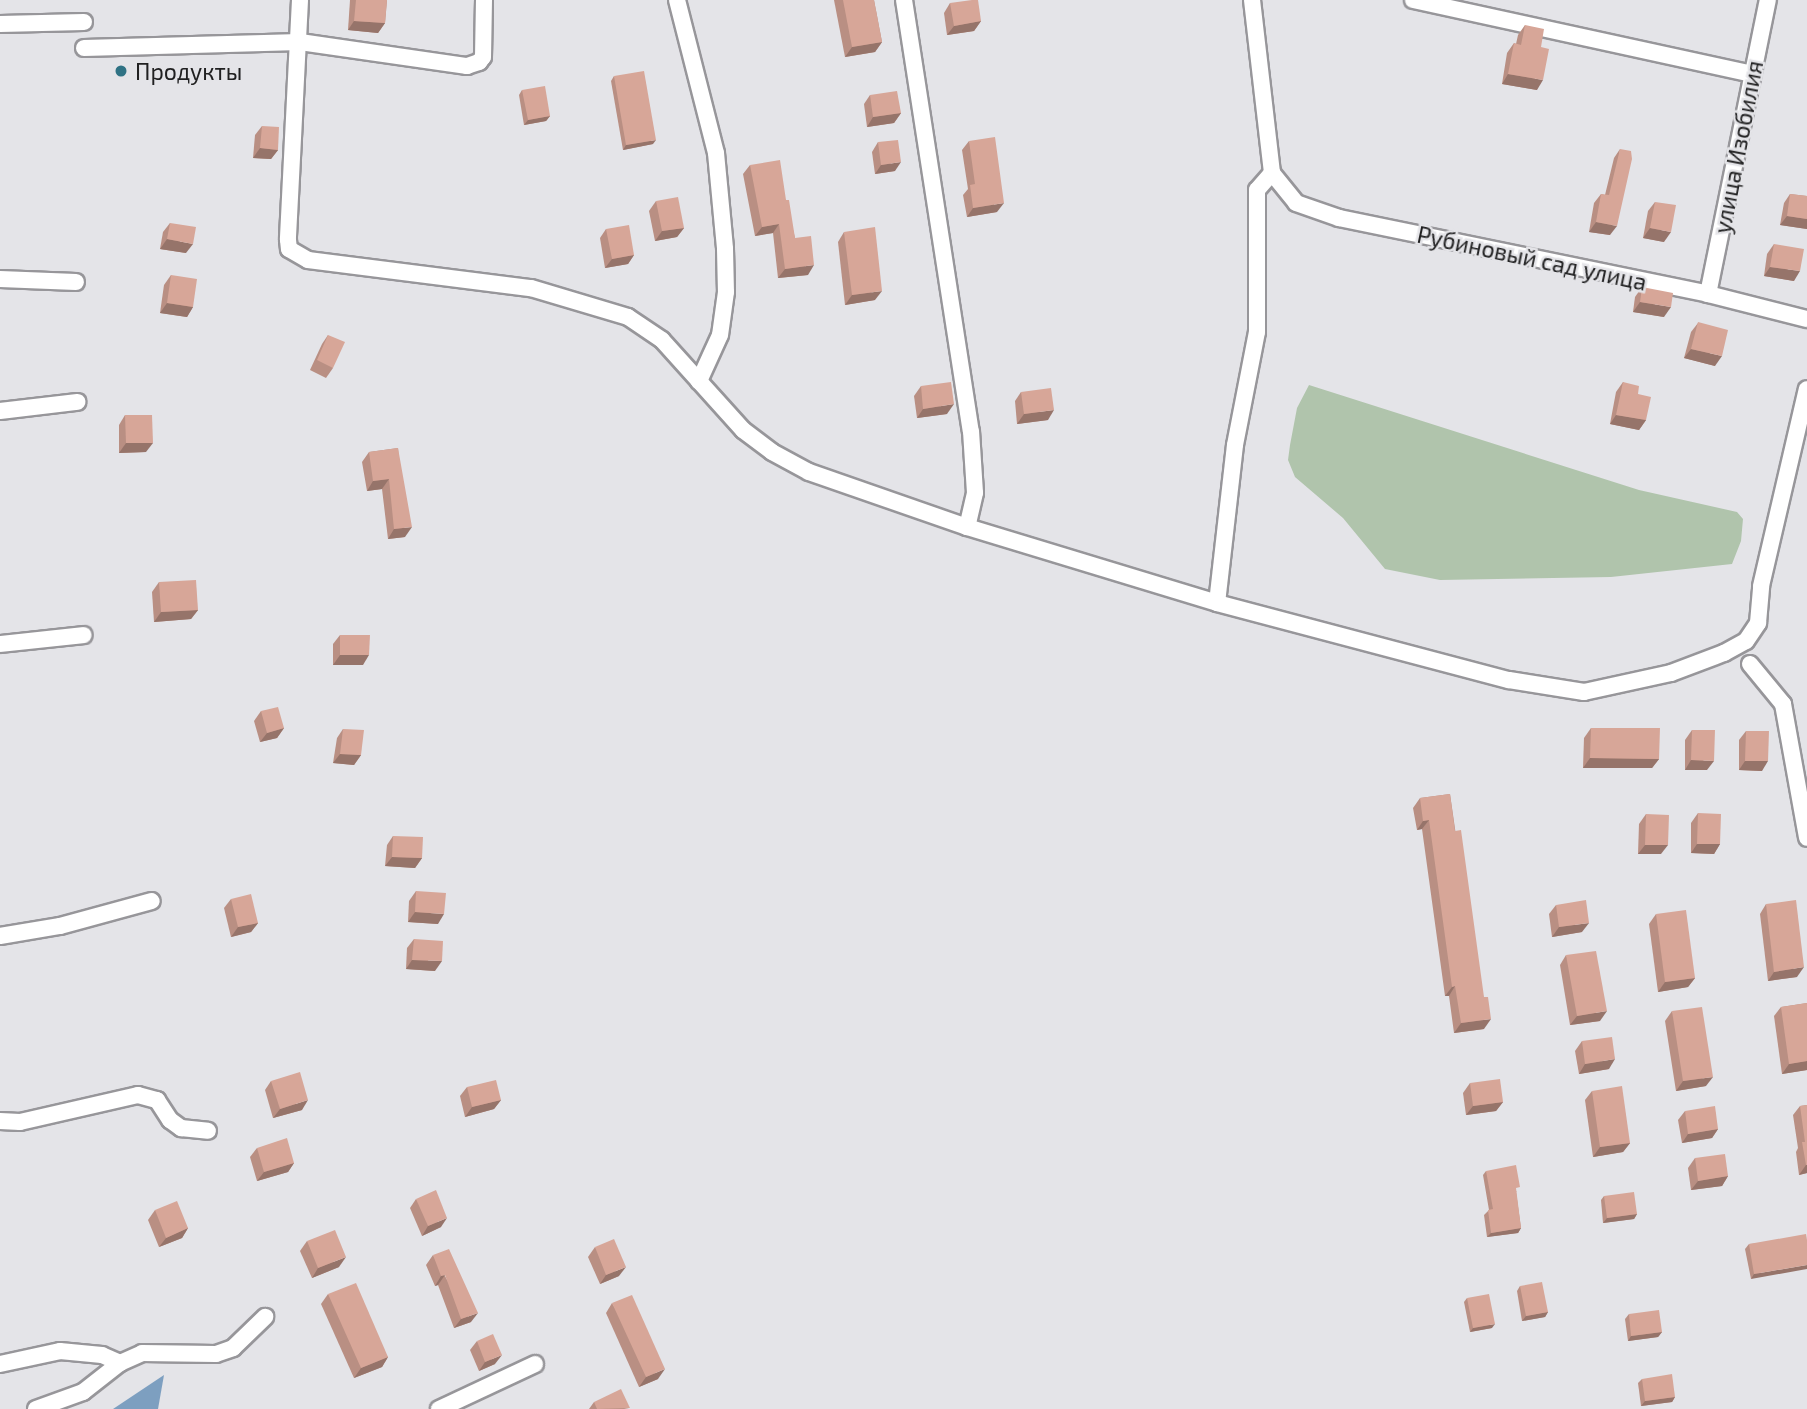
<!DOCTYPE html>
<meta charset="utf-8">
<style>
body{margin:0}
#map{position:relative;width:1807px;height:1409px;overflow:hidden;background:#e4e4e8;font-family:"Exo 2",sans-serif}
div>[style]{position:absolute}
.green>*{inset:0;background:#b0c4ac}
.water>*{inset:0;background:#7d9fc0}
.roads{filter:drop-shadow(2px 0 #97969a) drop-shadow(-2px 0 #97969a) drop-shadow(0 2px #97969a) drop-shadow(0 -2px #97969a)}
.minor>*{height:16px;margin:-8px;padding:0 8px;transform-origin:8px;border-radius:8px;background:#fff}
.wall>*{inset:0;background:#b98f83}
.shaded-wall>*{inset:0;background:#96746a}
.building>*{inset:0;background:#d7a698}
.dots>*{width:19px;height:19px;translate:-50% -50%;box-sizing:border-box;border:4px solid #e4e4e8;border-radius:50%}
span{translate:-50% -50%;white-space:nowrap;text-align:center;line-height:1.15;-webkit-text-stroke:5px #e4e4e8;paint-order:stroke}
.poi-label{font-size:23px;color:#202021}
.left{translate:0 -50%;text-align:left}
.street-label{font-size:23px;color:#202021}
</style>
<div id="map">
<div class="green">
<div style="clip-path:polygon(1309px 385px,1639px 490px,1737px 512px,1743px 519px,1741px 541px,1732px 564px,1611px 577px,1440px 580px,1385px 569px,1343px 518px,1295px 477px,1288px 460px,1290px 445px,1297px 408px)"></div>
</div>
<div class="water">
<div style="clip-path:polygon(164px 1375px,158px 1409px,113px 1409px)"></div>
</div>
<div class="roads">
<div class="minor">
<div style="left:300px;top:0;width:240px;rotate:92.9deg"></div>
<div style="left:288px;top:240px;width:9px;rotate:84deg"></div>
<div style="left:289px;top:249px;width:22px;rotate:30deg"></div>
<div style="left:308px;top:260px;width:225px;rotate:7.2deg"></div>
<div style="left:531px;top:288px;width:101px;rotate:16.6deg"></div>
<div style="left:628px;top:317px;width:41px;rotate:34.1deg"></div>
<div style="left:662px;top:340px;width:121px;rotate:48deg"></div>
<div style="left:743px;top:430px;width:36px;rotate:37deg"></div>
<div style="left:772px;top:452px;width:42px;rotate:28.4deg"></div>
<div style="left:809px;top:472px;width:167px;rotate:19.2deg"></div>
<div style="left:967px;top:527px;width:261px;rotate:16.9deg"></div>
<div style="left:1217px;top:603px;width:302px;rotate:14.8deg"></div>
<div style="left:1509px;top:680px;width:76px;rotate:9.1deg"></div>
<div style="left:1584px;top:692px;width:89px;rotate:-12.3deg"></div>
<div style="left:1671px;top:673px;width:57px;rotate:-20.7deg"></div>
<div style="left:1724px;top:653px;width:25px;rotate:-29deg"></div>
<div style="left:1746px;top:641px;width:22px;rotate:-56deg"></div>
<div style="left:1758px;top:623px;width:37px;rotate:-85deg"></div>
<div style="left:1761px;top:586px;width:202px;rotate:-76.9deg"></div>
<div style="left:677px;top:0;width:158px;rotate:75.7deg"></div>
<div style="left:716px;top:153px;width:96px;rotate:84.6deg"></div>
<div style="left:725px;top:249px;width:43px;rotate:88.7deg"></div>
<div style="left:726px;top:292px;width:43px;rotate:97.9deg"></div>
<div style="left:720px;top:335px;width:51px;rotate:114.5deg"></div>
<div style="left:904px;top:0;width:436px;rotate:81.2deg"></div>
<div style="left:971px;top:431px;width:62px;rotate:86.3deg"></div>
<div style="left:975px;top:493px;width:35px;rotate:103deg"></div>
<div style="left:1252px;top:0;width:174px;rotate:83.4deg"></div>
<div style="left:1272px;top:173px;width:38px;rotate:51deg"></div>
<div style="left:1296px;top:203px;width:46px;rotate:19.2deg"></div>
<div style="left:1339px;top:218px;width:377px;rotate:11.6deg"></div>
<div style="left:1708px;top:294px;width:102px;rotate:14.2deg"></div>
<div style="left:1413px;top:0;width:347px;rotate:12.3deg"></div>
<div style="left:0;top:24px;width:84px;rotate:-1.4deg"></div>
<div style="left:84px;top:48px;width:216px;rotate:-1.6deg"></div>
<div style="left:300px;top:42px;width:169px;rotate:8.2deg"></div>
<div style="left:467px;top:66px;width:13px;rotate:-18deg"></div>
<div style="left:479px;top:62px;width:6px;rotate:-51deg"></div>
<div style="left:483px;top:57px;width:57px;rotate:-89deg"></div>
<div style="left:0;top:279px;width:76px;rotate:2.3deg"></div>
<div style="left:1708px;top:294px;width:300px;rotate:-78.5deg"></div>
<div style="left:0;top:411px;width:78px;rotate:-6.7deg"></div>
<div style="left:1217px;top:603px;width:159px;rotate:-83.5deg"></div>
<div style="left:1235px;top:445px;width:115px;rotate:-79deg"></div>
<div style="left:1257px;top:332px;width:142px;rotate:-90deg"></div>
<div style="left:1257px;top:190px;width:23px;rotate:-49deg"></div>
<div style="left:0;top:644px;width:84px;rotate:-6.1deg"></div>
<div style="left:1750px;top:664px;width:52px;rotate:50.5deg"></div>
<div style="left:1783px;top:704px;width:136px;rotate:79.8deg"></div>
<div style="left:0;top:936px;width:61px;rotate:-9.5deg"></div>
<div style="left:60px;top:926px;width:95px;rotate:-15.2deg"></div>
<div style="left:0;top:1121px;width:20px;rotate:3deg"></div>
<div style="left:20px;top:1122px;width:121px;rotate:-12.9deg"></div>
<div style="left:138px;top:1095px;width:20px;rotate:15deg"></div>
<div style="left:157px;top:1100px;width:24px;rotate:57deg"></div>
<div style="left:170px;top:1120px;width:14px;rotate:36deg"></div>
<div style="left:181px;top:1128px;width:27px;rotate:6deg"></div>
<div style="left:0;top:1364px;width:61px;rotate:-12.2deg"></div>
<div style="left:60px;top:1351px;width:42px;rotate:5.4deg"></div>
<div style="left:102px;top:1355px;width:20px;rotate:24deg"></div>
<div style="left:36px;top:1409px;width:50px;rotate:-19.9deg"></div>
<div style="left:83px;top:1392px;width:47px;rotate:-38.1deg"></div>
<div style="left:120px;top:1363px;width:24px;rotate:-24deg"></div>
<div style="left:142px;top:1353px;width:74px;rotate:0.8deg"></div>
<div style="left:216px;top:1354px;width:18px;rotate:-19deg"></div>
<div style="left:233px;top:1348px;width:45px;rotate:-44.1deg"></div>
<div style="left:439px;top:1409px;width:106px;rotate:-25.1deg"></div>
</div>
</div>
<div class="wall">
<div style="clip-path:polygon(350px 0,387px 0,385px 23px,378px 33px,348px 30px)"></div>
<div style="clip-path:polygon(834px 0,874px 0,882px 42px,875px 52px,845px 57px)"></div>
<div style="clip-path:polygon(950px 3px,981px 21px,974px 31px,947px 35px,944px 13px)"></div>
<div style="clip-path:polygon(1525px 25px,1537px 90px,1502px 84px,1507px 53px,1514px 43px,1516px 44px,1518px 35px)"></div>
<div style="clip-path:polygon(614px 76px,653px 144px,623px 150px,611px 81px)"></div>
<div style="clip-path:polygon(522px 90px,550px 116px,546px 121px,524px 125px,519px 95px)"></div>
<div style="clip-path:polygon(870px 95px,901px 113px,894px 123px,867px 127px,864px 104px)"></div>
<div style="clip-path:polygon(262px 126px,278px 150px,271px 159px,253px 158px,255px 135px)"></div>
<div style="clip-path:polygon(969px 141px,997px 212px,967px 217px,963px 195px,968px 189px,962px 150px)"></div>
<div style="clip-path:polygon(878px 142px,895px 171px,875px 174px,872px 152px)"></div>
<div style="clip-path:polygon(1620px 149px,1610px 235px,1589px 232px,1594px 203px,1601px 194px,1605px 195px,1614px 158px)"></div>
<div style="clip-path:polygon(750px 165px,786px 200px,795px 238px,808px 275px,778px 278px,773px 233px,755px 236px,743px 174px)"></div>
<div style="clip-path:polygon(1790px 194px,1807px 196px,1807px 229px,1780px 225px,1784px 203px)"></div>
<div style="clip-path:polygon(656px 201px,684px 228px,677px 237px,655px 241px,649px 211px)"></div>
<div style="clip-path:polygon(1655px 202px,1664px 242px,1643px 238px,1648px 211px)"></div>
<div style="clip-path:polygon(170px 223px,186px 253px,160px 249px,163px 232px)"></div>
<div style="clip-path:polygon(606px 229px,634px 255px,628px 264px,605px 268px,600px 238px)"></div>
<div style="clip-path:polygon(844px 232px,875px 300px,845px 305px,838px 242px)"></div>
<div style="clip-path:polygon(1774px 244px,1794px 281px,1764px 276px,1767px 254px)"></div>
<div style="clip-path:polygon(171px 275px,193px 307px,187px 317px,160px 313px,164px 285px)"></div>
<div style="clip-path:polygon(1642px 287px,1664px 317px,1633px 312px,1635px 297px)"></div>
<div style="clip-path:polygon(1698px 323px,1715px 366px,1684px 358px,1691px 332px)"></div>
<div style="clip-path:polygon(328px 335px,333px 368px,326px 378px,310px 370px,322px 344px)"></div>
<div style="clip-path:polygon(1623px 382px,1638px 394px,1646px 420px,1639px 430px,1610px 424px,1616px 392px)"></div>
<div style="clip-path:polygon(921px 386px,947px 414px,917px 418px,914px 396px)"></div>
<div style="clip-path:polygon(1021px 392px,1048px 420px,1017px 424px,1015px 401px)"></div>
<div style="clip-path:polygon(125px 415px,146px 452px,119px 453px,119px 425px)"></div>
<div style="clip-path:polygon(398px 448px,405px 537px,388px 539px,382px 489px,367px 491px,362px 462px,369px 452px)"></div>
<div style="clip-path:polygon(159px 582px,198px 610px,191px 619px,154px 622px,152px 592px)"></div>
<div style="clip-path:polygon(340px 635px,363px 665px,333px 665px,333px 644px)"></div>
<div style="clip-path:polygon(261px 711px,284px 728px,277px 738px,260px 742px,254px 721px)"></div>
<div style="clip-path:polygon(1591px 728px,1659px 759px,1652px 768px,1583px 768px,1584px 738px)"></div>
<div style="clip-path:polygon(343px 729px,361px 755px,354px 765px,333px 763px,337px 738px)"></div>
<div style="clip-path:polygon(1692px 730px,1707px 770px,1685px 770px,1685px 740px)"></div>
<div style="clip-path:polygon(1746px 731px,1762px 771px,1739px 770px,1739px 740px)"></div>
<div style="clip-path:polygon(1450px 794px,1484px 1029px,1454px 1033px,1449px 996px,1445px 996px,1422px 829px,1417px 830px,1413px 808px,1420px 798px)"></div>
<div style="clip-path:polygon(1698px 813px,1720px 844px,1714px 854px,1691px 853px,1691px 823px)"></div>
<div style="clip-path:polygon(1646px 814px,1661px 854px,1638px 854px,1639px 824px)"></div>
<div style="clip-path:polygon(393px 836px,422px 858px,415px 868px,385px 866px,387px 845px)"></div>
<div style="clip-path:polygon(416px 891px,438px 924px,408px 922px,409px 901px)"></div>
<div style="clip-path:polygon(231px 899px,258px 923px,251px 932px,231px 937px,224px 908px)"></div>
<div style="clip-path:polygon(1766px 904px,1797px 977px,1768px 981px,1760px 914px)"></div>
<div style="clip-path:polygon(1556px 905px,1582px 932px,1552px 937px,1549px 914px)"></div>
<div style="clip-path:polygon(1656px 914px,1695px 978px,1688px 987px,1658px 992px,1649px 924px)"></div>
<div style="clip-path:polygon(414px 939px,435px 971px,406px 969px,407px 948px)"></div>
<div style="clip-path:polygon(1566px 955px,1600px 1021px,1570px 1025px,1560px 965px)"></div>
<div style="clip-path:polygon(1807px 1003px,1807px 1070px,1782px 1074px,1774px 1016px,1781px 1007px)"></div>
<div style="clip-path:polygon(1672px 1011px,1706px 1086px,1676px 1091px,1665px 1021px)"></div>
<div style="clip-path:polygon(1582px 1041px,1609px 1069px,1579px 1074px,1575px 1051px)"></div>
<div style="clip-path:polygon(271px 1081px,302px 1110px,273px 1118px,265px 1090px)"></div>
<div style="clip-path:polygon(1470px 1083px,1503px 1102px,1496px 1111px,1466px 1115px,1463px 1093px)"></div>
<div style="clip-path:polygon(467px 1087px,501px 1100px,494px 1109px,465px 1117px,460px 1096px)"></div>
<div style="clip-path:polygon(1592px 1091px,1630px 1143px,1623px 1152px,1593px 1157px,1585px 1100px)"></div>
<div style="clip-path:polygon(1807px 1105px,1807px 1173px,1799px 1175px,1796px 1152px,1798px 1148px,1793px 1115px,1800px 1106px)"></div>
<div style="clip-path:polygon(1685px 1111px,1718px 1129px,1712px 1138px,1682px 1143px,1678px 1120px)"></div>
<div style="clip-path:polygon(257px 1148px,294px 1163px,288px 1172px,257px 1181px,250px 1157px)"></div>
<div style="clip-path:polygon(1695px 1158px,1728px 1176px,1722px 1186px,1691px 1190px,1688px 1168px)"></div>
<div style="clip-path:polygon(1486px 1171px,1517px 1192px,1516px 1192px,1521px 1228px,1518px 1233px,1487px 1237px,1484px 1215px,1489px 1210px,1483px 1175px)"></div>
<div style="clip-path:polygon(1604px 1196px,1637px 1214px,1634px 1219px,1603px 1223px,1601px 1200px)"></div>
<div style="clip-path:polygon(416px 1199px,441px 1227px,422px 1236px,410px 1208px)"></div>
<div style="clip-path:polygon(155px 1210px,188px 1228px,182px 1238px,159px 1247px,148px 1220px)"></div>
<div style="clip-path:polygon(1807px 1240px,1751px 1279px,1745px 1249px,1749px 1244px)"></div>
<div style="clip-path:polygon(307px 1241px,339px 1267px,312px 1278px,300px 1251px)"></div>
<div style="clip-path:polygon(595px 1247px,619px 1276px,600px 1284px,588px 1257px)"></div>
<div style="clip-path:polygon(433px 1255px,471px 1322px,454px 1328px,438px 1285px,435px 1286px,426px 1265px)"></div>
<div style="clip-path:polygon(1520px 1286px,1548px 1312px,1545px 1317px,1522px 1321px,1517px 1291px)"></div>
<div style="clip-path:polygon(328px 1294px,388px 1357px,382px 1367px,354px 1378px,321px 1304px)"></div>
<div style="clip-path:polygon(1467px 1298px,1492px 1328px,1470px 1332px,1464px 1302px)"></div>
<div style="clip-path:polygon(612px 1303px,658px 1379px,639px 1387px,606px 1313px)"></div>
<div style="clip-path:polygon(1629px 1314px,1662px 1332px,1658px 1337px,1628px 1341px,1625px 1319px)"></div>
<div style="clip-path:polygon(477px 1341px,495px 1364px,479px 1371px,470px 1350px)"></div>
<div style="clip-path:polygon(1642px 1379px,1675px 1397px,1672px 1402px,1641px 1406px,1638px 1383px)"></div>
<div style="clip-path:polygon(594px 1402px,629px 1409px,589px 1409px)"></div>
</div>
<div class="shaded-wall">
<div style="clip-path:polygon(354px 21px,385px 23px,378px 33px,348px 30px)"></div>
<div style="clip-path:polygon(981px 21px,974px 31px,947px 35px,954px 26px)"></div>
<div style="clip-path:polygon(882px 42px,875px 52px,845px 57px,852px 47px)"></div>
<div style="clip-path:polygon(1508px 74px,1543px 80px,1537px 90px,1502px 84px)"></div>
<div style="clip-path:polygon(901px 113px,894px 123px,867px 127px,873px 117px)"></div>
<div style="clip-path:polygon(550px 116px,546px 121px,524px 125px,528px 120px)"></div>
<div style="clip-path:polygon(656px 140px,653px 144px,623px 150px,626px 145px)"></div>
<div style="clip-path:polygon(260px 148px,278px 150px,271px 159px,253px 158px)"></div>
<div style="clip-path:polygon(901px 162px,895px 171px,875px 174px,881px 165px)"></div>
<div style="clip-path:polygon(1004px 203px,997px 212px,967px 217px,973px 208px)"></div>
<div style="clip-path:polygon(1787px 216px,1807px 219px,1807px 229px,1780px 225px)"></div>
<div style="clip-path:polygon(1596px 222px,1617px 226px,1610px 235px,1589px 232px)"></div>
<div style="clip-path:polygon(779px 224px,773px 233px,755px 236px,762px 227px)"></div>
<div style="clip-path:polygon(684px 228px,677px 237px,655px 241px,662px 231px)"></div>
<div style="clip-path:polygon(1650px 228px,1671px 232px,1664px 242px,1643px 238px)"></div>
<div style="clip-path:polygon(167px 239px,193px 244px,186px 253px,160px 249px)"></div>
<div style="clip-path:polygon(634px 255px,628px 264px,605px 268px,612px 259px)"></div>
<div style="clip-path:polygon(814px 265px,808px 275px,778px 278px,785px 269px)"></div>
<div style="clip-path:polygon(1770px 267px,1800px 271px,1794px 281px,1764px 276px)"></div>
<div style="clip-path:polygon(882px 291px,875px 300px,845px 305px,852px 295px)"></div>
<div style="clip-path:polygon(1640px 302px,1671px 307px,1664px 317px,1633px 312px)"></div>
<div style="clip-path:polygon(167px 303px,193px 307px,187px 317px,160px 313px)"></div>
<div style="clip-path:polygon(1691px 349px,1722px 356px,1715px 366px,1684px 358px)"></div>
<div style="clip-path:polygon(954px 404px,947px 414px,917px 418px,923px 409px)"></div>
<div style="clip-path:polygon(1054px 410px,1048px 420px,1017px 424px,1024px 414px)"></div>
<div style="clip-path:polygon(1616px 415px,1646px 420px,1639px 430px,1610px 424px)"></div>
<div style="clip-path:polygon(126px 443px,153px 443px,146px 452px,119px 453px)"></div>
<div style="clip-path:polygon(389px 479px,382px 489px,367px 491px,373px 481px)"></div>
<div style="clip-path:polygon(412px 527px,405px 537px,388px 539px,394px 529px)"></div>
<div style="clip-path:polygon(198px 610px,191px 619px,154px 622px,161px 612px)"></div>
<div style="clip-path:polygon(340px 655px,369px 655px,363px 665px,333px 665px)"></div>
<div style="clip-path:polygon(284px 728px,277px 738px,260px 742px,267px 733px)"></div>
<div style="clip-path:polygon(340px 754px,361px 755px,354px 765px,333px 763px)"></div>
<div style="clip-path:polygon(1590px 758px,1659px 759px,1652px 768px,1583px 768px)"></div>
<div style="clip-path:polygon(1691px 760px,1714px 761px,1707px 770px,1685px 770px)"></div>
<div style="clip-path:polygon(1745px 761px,1768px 761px,1762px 771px,1739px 770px)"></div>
<div style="clip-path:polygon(1429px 820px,1422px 829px,1417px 830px,1423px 821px)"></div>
<div style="clip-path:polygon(1697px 844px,1720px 844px,1714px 854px,1691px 853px)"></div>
<div style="clip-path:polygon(1645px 845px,1668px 845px,1661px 854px,1638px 854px)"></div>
<div style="clip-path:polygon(392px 857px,422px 858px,415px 868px,385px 866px)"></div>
<div style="clip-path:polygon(415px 912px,444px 914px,438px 924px,408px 922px)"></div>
<div style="clip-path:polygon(258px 923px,251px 932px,231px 937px,238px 927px)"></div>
<div style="clip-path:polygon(1589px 923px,1582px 932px,1552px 937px,1559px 927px)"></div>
<div style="clip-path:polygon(412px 960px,442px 961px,435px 971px,406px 969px)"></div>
<div style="clip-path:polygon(1804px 967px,1797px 977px,1768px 981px,1774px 972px)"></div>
<div style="clip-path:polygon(1695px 978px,1688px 987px,1658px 992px,1665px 982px)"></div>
<div style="clip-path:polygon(1455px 986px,1449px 996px,1445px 996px,1452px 987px)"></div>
<div style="clip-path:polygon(1607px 1011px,1600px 1021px,1570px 1025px,1577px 1016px)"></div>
<div style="clip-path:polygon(1491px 1019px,1484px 1029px,1454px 1033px,1461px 1023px)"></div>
<div style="clip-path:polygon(1615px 1059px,1609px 1069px,1579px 1074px,1585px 1064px)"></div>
<div style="clip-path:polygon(1807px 1061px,1807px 1070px,1782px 1074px,1789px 1064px)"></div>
<div style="clip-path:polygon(1713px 1077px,1706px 1086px,1676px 1091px,1683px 1081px)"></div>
<div style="clip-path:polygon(308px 1100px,302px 1110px,273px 1118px,280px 1109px)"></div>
<div style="clip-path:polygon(501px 1100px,494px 1109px,465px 1117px,472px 1107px)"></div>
<div style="clip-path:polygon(1503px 1102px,1496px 1111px,1466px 1115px,1473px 1106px)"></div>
<div style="clip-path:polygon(1718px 1129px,1712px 1138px,1682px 1143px,1688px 1134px)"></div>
<div style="clip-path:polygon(1630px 1143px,1623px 1152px,1593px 1157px,1600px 1147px)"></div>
<div style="clip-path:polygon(294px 1163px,288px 1172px,257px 1181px,264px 1172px)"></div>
<div style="clip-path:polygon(1806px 1165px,1807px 1165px,1807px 1173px,1799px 1175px)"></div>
<div style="clip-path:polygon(1728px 1176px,1722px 1186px,1691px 1190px,1698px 1181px)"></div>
<div style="clip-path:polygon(1637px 1214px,1634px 1219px,1603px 1223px,1607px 1218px)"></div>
<div style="clip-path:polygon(447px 1218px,441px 1227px,422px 1236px,428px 1226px)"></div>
<div style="clip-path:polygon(188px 1228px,182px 1238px,159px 1247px,166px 1238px)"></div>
<div style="clip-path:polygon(1521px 1228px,1518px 1233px,1487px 1237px,1491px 1233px)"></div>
<div style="clip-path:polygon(346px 1257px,339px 1267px,312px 1278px,318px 1268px)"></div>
<div style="clip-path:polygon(1807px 1265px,1807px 1269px,1751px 1279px,1754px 1274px)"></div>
<div style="clip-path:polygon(626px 1267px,619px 1276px,600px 1284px,606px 1275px)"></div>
<div style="clip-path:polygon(445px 1275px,438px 1285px,435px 1286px,441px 1276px)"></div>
<div style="clip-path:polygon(1548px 1312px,1545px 1317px,1522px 1321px,1526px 1316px)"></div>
<div style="clip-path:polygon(478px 1313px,471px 1322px,454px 1328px,461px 1319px)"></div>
<div style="clip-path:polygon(1495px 1324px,1492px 1328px,1470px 1332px,1473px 1328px)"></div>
<div style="clip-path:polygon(1662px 1332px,1658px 1337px,1628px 1341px,1631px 1336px)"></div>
<div style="clip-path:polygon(502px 1355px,495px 1364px,479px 1371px,485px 1362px)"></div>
<div style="clip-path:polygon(388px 1357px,382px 1367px,354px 1378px,361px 1368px)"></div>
<div style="clip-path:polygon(665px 1369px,658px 1379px,639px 1387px,646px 1377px)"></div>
<div style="clip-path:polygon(1675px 1397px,1672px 1402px,1641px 1406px,1645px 1401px)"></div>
</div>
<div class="building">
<div style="clip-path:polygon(356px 0,387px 0,385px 23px,354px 21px)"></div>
<div style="clip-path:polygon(843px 0,874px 0,882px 42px,852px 47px)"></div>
<div style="clip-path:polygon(972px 0,978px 0,981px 21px,954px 26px,950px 3px)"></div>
<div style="clip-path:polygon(1525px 25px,1544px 29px,1541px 47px,1549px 49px,1543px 80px,1508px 74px,1514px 43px,1521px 45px)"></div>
<div style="clip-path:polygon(644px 71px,656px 140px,626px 145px,614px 76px)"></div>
<div style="clip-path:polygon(545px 86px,550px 116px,528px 120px,522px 90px)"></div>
<div style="clip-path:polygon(897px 91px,901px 113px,873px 117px,870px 95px)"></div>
<div style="clip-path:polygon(262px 126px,279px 127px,278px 150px,260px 148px)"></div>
<div style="clip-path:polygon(995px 137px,1004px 203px,973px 208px,970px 185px,975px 184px,969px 141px)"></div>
<div style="clip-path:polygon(898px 140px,901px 162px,881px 165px,878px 142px)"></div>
<div style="clip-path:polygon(1620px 149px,1631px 151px,1632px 159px,1617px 226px,1596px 222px,1601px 194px,1609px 195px)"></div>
<div style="clip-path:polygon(780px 160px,786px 200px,789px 200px,795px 238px,811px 236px,814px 265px,785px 269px,779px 224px,762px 227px,750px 165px)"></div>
<div style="clip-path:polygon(1790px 194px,1807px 196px,1807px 219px,1787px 216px)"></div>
<div style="clip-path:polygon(678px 197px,684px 228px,662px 231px,656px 201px)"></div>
<div style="clip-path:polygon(1655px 202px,1676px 205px,1671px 232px,1650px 228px)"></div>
<div style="clip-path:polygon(170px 223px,196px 227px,193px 244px,167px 239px)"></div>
<div style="clip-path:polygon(629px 225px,634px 255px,612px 259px,606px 229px)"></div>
<div style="clip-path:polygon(875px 227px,882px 291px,852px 295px,844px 232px)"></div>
<div style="clip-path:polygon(1774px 244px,1804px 249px,1800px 271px,1770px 267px)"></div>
<div style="clip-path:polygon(171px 275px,197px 279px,193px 307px,167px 303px)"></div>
<div style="clip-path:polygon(1642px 287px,1673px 293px,1671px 307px,1640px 302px)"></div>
<div style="clip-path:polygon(1698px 322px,1728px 330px,1722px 356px,1691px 349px)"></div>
<div style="clip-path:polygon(328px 335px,345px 342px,333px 368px,317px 360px)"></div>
<div style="clip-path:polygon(951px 382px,954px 404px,923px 409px,921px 386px)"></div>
<div style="clip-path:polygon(1623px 382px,1639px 386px,1638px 394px,1651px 397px,1646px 420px,1616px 415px)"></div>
<div style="clip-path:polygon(1051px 388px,1054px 410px,1024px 414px,1021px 392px)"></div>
<div style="clip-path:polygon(125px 415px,152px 415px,153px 443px,126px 443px)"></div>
<div style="clip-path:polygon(398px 448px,412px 527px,394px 529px,389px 479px,373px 481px,369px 452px)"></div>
<div style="clip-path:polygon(196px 580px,198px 610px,161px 612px,159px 582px)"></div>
<div style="clip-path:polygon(340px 635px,370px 635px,369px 655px,340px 655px)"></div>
<div style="clip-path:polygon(278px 707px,284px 728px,267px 733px,261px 711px)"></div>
<div style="clip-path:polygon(1591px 728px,1660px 728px,1659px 759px,1590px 758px)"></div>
<div style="clip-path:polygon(343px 729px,364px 730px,361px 755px,340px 754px)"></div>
<div style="clip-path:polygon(1692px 730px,1715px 730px,1714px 761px,1691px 760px)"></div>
<div style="clip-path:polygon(1746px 731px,1769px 731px,1768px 761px,1745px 761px)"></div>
<div style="clip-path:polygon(1450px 794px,1455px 831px,1461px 830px,1484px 997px,1488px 997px,1491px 1019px,1461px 1023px,1455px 986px,1452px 987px,1429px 820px,1423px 821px,1420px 798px)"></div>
<div style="clip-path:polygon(1698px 813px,1721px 814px,1720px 844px,1697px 844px)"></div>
<div style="clip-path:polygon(1646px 814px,1669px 815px,1668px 845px,1645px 845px)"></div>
<div style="clip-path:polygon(393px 836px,423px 837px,422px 858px,392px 857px)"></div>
<div style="clip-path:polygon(416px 891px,446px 893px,444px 914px,415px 912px)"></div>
<div style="clip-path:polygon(251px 894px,258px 923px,238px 927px,231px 899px)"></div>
<div style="clip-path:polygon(1586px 900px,1589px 923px,1559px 927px,1556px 905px)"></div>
<div style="clip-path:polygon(1796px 900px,1804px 967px,1774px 972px,1766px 904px)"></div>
<div style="clip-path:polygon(1686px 910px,1695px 978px,1665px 982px,1656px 914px)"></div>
<div style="clip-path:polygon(414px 939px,443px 941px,442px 961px,412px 960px)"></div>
<div style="clip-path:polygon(1596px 951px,1607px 1011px,1577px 1016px,1566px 955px)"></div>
<div style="clip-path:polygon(1807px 1003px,1807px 1061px,1789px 1064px,1781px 1007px)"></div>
<div style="clip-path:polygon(1702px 1007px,1713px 1077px,1683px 1081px,1672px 1011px)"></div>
<div style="clip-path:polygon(1612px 1037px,1615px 1059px,1585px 1064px,1582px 1041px)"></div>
<div style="clip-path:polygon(300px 1072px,308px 1100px,280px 1109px,271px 1081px)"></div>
<div style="clip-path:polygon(1500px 1079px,1503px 1102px,1473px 1106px,1470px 1083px)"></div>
<div style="clip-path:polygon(496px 1080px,501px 1100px,472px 1107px,467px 1087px)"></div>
<div style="clip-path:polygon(1622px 1086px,1630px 1143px,1600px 1147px,1592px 1091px)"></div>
<div style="clip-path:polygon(1807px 1105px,1807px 1165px,1806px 1165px,1802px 1142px,1805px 1142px,1800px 1106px)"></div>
<div style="clip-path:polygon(1715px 1106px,1718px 1129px,1688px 1134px,1685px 1111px)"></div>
<div style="clip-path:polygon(287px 1138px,294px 1163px,264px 1172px,257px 1148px)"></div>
<div style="clip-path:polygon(1725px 1154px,1728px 1176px,1698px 1181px,1695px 1158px)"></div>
<div style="clip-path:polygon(1516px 1165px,1520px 1187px,1516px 1188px,1521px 1228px,1491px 1233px,1488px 1210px,1493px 1209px,1486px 1171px)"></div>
<div style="clip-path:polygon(436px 1190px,447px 1218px,428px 1226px,416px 1199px)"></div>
<div style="clip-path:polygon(1634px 1192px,1637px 1214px,1607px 1218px,1604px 1196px)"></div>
<div style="clip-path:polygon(177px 1201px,188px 1228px,166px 1238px,155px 1210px)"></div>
<div style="clip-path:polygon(335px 1230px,346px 1257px,318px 1268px,307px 1241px)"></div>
<div style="clip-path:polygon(1806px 1234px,1807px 1240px,1807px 1265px,1754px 1274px,1749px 1244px)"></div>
<div style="clip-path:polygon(614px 1239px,626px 1267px,606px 1275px,595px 1247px)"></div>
<div style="clip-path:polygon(449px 1249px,478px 1313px,461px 1319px,445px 1275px,441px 1276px,433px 1255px)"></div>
<div style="clip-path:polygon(1542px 1282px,1548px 1312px,1526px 1316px,1520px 1286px)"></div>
<div style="clip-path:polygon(356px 1283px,388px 1357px,361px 1368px,328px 1294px)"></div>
<div style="clip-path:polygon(1489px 1294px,1495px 1324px,1473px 1328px,1467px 1298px)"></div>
<div style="clip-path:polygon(632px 1295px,665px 1369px,646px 1377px,612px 1303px)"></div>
<div style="clip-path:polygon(1659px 1310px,1662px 1332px,1631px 1336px,1629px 1314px)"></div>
<div style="clip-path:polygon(493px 1334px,502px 1355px,485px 1362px,477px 1341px)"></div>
<div style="clip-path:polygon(1672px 1374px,1675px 1397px,1645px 1401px,1642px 1379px)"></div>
<div style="clip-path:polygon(621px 1389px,630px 1408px,597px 1409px,594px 1402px)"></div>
</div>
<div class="dots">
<div style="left:121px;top:71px;background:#2f7284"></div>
</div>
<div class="poi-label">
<span class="left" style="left:135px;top:71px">Продукты</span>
</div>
<div class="street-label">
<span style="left:1738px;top:147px;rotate:-79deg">улица Изобилия</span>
<span style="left:1532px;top:258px;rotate:12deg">Рубиновый сад улица</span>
</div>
</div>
